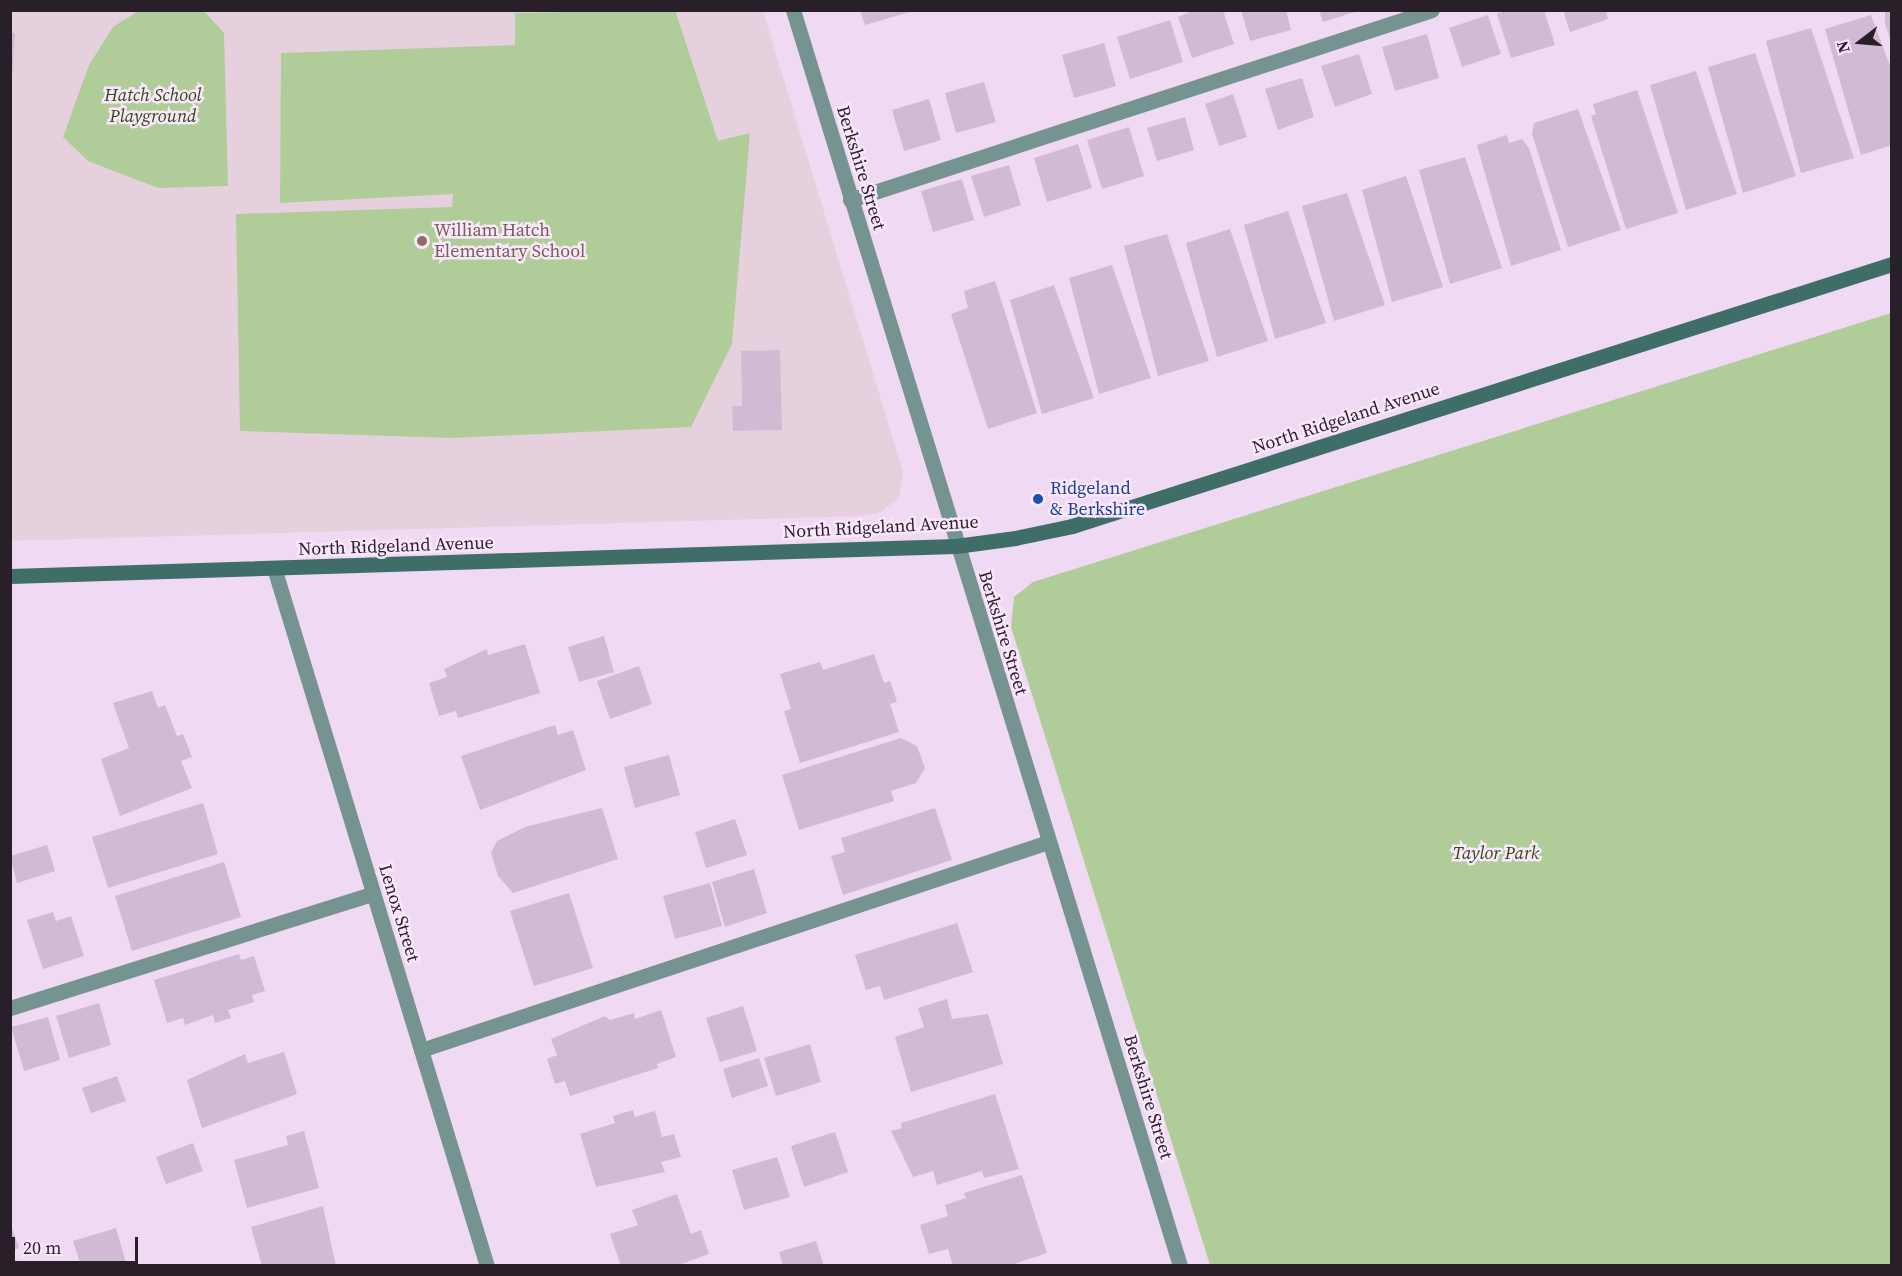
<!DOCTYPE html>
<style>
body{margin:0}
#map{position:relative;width:1902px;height:1276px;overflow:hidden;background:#f0d9f2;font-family:"Source Serif 4",serif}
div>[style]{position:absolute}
.education>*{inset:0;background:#e7d0dd}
.green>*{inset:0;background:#b0cd99}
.building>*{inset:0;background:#d1bbd4}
.lane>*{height:15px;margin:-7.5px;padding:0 7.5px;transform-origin:7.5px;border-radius:7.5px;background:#75938f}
.street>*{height:15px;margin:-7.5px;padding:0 7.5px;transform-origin:7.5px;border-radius:7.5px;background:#75938f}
.secondary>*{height:15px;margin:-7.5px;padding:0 7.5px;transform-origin:7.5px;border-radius:7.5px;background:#3f6e69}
.dots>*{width:16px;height:16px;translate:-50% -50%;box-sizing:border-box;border:3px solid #fae7fc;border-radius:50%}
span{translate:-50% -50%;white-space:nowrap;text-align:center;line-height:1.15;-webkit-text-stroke:5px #fae7fc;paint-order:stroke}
.park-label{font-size:18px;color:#304a14;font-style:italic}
.street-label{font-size:18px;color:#281f29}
.education-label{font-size:18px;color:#785e54}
.left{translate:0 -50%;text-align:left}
.transit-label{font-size:18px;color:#164399}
.frame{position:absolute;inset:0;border:12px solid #281f29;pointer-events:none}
.north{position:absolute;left:1830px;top:12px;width:60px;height:60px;-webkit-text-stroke:4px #fae7fc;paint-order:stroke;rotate:254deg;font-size:16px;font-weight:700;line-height:24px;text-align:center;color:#281f29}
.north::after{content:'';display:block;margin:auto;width:21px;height:27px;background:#281f29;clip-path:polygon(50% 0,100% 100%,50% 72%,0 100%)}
.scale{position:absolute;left:12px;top:1237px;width:126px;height:27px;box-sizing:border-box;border:3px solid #281f29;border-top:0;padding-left:8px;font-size:18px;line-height:21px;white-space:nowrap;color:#281f29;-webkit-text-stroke:4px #fae7fc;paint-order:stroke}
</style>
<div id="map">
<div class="education">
<div style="clip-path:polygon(10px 11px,763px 11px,903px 472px,899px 498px,879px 513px,861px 516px,11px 541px)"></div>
</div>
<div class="green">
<div style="clip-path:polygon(140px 10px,204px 11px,224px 33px,228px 186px,158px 188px,88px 161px,63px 137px,89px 65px,113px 27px)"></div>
<div style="clip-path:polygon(675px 10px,718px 141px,750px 133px,732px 344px,691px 427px,452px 438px,240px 431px,236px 214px,452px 207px,453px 194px,280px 203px,281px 53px,515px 45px,515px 13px)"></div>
<div style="clip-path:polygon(1891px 313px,1891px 1265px,1210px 1265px,1011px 627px,1014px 597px,1033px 582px)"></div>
</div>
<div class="building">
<div style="clip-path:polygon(860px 10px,913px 10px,913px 11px,865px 25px)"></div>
<div style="clip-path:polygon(1195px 10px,1223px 10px,1234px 44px,1192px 58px,1178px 17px)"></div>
<div style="clip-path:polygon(1241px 10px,1286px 10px,1291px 30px,1250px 41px)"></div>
<div style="clip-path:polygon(1319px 10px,1358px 10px,1358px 11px,1323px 22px)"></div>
<div style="clip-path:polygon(1508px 10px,1544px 10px,1555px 45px,1511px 58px,1497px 14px)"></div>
<div style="clip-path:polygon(1563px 10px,1606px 10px,1608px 19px,1570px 32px)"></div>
<div style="clip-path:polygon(1885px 10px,1892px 10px,1892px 44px,1885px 24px)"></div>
<div style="clip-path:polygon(1488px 15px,1501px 54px,1462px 67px,1449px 28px)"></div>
<div style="clip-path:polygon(1871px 15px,1892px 71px,1892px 145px,1861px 155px,1825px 29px)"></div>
<div style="clip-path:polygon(1170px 20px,1183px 62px,1130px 79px,1117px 37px)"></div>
<div style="clip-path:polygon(1811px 28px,1854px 158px,1801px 173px,1766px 41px)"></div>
<div style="clip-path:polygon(10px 33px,15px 33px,12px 77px,10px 77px)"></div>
<div style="clip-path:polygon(1427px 34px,1439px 78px,1395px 91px,1382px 47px)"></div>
<div style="clip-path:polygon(1104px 43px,1116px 86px,1074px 98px,1062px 55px)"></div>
<div style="clip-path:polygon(1755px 53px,1796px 176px,1743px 193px,1708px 67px)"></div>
<div style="clip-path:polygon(1359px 54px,1372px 94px,1335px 107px,1321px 66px)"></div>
<div style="clip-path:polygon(1696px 71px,1737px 194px,1686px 210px,1650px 85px)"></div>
<div style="clip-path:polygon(1302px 78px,1314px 117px,1278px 130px,1265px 89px)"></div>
<div style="clip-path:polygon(984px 82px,996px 122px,956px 133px,945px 93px)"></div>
<div style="clip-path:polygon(1637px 90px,1678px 213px,1626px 229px,1591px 116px,1596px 114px,1593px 104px)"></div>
<div style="clip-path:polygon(1233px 94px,1247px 137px,1219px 146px,1205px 104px)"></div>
<div style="clip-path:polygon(929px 99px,941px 140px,904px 151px,892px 110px)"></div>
<div style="clip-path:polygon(1578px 109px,1621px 230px,1568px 247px,1532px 134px,1534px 123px)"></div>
<div style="clip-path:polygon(1185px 117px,1194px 150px,1157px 161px,1147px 128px)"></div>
<div style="clip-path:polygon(1129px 127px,1144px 176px,1102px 189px,1087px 140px)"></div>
<div style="clip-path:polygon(1507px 135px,1509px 143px,1522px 139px,1529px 148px,1561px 250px,1511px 266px,1477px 145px)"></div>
<div style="clip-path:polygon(1078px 144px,1092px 188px,1047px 202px,1034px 158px)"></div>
<div style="clip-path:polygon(1465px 157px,1502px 268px,1450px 284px,1419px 170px)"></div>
<div style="clip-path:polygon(1009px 165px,1021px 205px,984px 217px,971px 176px)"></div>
<div style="clip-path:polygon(1406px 176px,1443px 287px,1392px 302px,1362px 190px)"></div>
<div style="clip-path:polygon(962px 179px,974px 220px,933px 232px,921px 191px)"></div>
<div style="clip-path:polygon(1347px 193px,1385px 305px,1334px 321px,1302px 206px)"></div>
<div style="clip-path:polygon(1288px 211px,1326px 323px,1275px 339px,1244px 225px)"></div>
<div style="clip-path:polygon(1230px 229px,1268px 341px,1217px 357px,1186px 243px)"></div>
<div style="clip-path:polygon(1167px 234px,1209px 361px,1158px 376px,1124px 246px)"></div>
<div style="clip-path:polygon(1112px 265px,1151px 378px,1099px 394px,1069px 278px)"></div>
<div style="clip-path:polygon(995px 281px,1037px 413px,988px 429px,951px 314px,968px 308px,964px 291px)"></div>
<div style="clip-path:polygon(1054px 285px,1094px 398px,1042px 414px,1010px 300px)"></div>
<div style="clip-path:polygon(780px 350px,782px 430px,733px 431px,732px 406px,742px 406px,741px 351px)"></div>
<div style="clip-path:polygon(604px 636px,614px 672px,579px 682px,568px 647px)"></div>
<div style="clip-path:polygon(525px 644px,540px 693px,458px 718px,456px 711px,439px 716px,429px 683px,447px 677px,444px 669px,487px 649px,488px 655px)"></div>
<div style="clip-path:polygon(874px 654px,884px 683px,890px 681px,897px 702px,890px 704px,899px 732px,800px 763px,784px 711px,791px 709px,780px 674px,820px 662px,823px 670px)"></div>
<div style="clip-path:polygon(639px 666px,652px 704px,610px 719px,597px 681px)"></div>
<div style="clip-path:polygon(152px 691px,158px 708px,165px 705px,177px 736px,183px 734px,192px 757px,181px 761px,192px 788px,120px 816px,101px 759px,129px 748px,113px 703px)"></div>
<div style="clip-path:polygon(555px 725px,558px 735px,573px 730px,586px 770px,480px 810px,461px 756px)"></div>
<div style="clip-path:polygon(901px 738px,917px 746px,925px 768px,916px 783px,891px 791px,894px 801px,799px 830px,782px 775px)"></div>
<div style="clip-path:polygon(669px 755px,680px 795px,635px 808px,624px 767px)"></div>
<div style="clip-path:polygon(203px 803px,218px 854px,108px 888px,92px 837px)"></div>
<div style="clip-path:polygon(602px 808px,618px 859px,513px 893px,498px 876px,491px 853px,497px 841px,525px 827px)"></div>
<div style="clip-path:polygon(935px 808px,952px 860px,843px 895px,831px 856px,845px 852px,841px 838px)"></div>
<div style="clip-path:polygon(735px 819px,747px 855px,706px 868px,695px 832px)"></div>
<div style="clip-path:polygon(47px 845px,55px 871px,17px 883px,10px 856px)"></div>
<div style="clip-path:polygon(224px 862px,241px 917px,132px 951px,115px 896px)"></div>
<div style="clip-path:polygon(754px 869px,767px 913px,725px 927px,712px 882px)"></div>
<div style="clip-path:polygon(710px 883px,722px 926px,675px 939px,663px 896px)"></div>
<div style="clip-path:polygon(569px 893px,593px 968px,534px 986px,510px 911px)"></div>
<div style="clip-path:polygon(53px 912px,56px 921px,71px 916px,84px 956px,43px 969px,27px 920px)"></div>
<div style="clip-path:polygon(957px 923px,973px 972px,884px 1000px,880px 986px,866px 990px,855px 955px)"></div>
<div style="clip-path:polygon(239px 954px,241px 960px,254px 956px,265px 991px,252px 995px,254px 1002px,228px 1010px,231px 1018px,215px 1023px,213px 1015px,185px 1025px,183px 1018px,167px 1023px,154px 980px)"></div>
<div style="clip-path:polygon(947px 999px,952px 1019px,988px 1014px,1003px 1064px,911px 1092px,895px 1037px,924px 1027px,918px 1008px)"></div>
<div style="clip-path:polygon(99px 1003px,111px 1045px,69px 1058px,56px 1016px)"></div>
<div style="clip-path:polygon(743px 1006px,757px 1051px,720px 1062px,706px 1018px)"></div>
<div style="clip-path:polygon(661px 1010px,676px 1057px,657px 1064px,658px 1068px,570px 1096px,565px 1081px,555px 1084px,547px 1059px,557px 1055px,551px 1039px,605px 1016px,610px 1020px,634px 1013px,635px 1019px)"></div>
<div style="clip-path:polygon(48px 1017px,60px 1060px,24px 1071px,11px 1027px)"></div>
<div style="clip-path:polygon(810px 1044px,821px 1082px,776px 1096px,764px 1058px)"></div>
<div style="clip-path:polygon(284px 1052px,297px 1094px,202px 1128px,187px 1080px,245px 1054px,248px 1063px)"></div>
<div style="clip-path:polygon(759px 1058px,768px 1086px,732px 1098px,723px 1069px)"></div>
<div style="clip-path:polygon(117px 1076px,126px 1101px,91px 1113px,82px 1088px)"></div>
<div style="clip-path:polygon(995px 1094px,1019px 1169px,984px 1178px,982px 1171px,937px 1185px,933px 1171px,913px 1177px,891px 1131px,902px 1128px,901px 1123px)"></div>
<div style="clip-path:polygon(633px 1110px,635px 1117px,655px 1111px,662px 1137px,674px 1134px,681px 1157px,661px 1162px,665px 1172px,596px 1187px,580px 1134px,615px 1123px,613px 1116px)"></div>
<div style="clip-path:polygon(304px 1131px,319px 1188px,247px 1208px,234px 1160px,288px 1145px,286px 1136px)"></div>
<div style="clip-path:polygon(835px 1132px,848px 1172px,804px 1187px,791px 1146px)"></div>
<div style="clip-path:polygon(193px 1143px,203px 1171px,166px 1184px,156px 1157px)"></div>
<div style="clip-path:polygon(777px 1157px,790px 1197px,744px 1210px,732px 1170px)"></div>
<div style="clip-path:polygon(1022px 1175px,1047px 1253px,1008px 1266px,953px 1266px,948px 1249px,929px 1254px,920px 1225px,948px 1216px,945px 1205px,966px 1198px,964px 1193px)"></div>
<div style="clip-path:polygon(677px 1194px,691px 1234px,701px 1230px,709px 1254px,676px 1266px,621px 1266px,610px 1234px,638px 1225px,632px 1210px)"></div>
<div style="clip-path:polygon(323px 1206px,336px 1266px,262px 1266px,251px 1227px)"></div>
<div style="clip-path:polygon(10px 1222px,19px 1248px,10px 1251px)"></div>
<div style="clip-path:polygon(116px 1228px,127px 1266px,81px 1266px,73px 1241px)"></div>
<div style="clip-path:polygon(816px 1241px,824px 1266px,783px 1266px,779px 1252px)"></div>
</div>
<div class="lane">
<div style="left:850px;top:200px;width:612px;rotate:-18.08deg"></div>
<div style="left:10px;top:1008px;width:380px;rotate:-17.5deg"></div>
<div style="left:421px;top:1050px;width:661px;rotate:-18.35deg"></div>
</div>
<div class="street">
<div style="left:793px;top:10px;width:1314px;rotate:72.87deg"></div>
<div style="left:275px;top:571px;width:727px;rotate:73.04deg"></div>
</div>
<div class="secondary">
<div style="left:10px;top:576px;width:946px;rotate:-1.82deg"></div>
<div style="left:956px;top:546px;width:60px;rotate:-7.7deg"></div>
<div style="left:1015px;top:538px;width:58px;rotate:-11.9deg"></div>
<div style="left:1072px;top:526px;width:861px;rotate:-17.72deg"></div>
</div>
<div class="dots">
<div style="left:422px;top:241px;background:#8d6e63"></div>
<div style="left:1038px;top:499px;background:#1a4fb4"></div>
</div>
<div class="park-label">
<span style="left:153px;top:106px">Hatch School<br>Playground</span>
<span style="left:1496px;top:853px">Taylor Park</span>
</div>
<div class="street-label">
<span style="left:861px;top:168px;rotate:73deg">Berkshire Street</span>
<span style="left:1346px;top:418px;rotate:-18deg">North Ridgeland Avenue</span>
<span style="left:881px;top:527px;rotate:-3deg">North Ridgeland Avenue</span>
<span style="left:396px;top:546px;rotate:-2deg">North Ridgeland Avenue</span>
<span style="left:1003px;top:633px;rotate:73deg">Berkshire Street</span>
<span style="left:399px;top:913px;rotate:73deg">Lenox Street</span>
<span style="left:1148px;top:1097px;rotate:73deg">Berkshire Street</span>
</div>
<div class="education-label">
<span class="left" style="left:434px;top:241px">William Hatch<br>Elementary School</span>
</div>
<div class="transit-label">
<span class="left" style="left:1050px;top:499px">Ridgeland<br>&amp; Berkshire</span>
</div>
<div class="frame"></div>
<div class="north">N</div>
<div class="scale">20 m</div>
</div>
